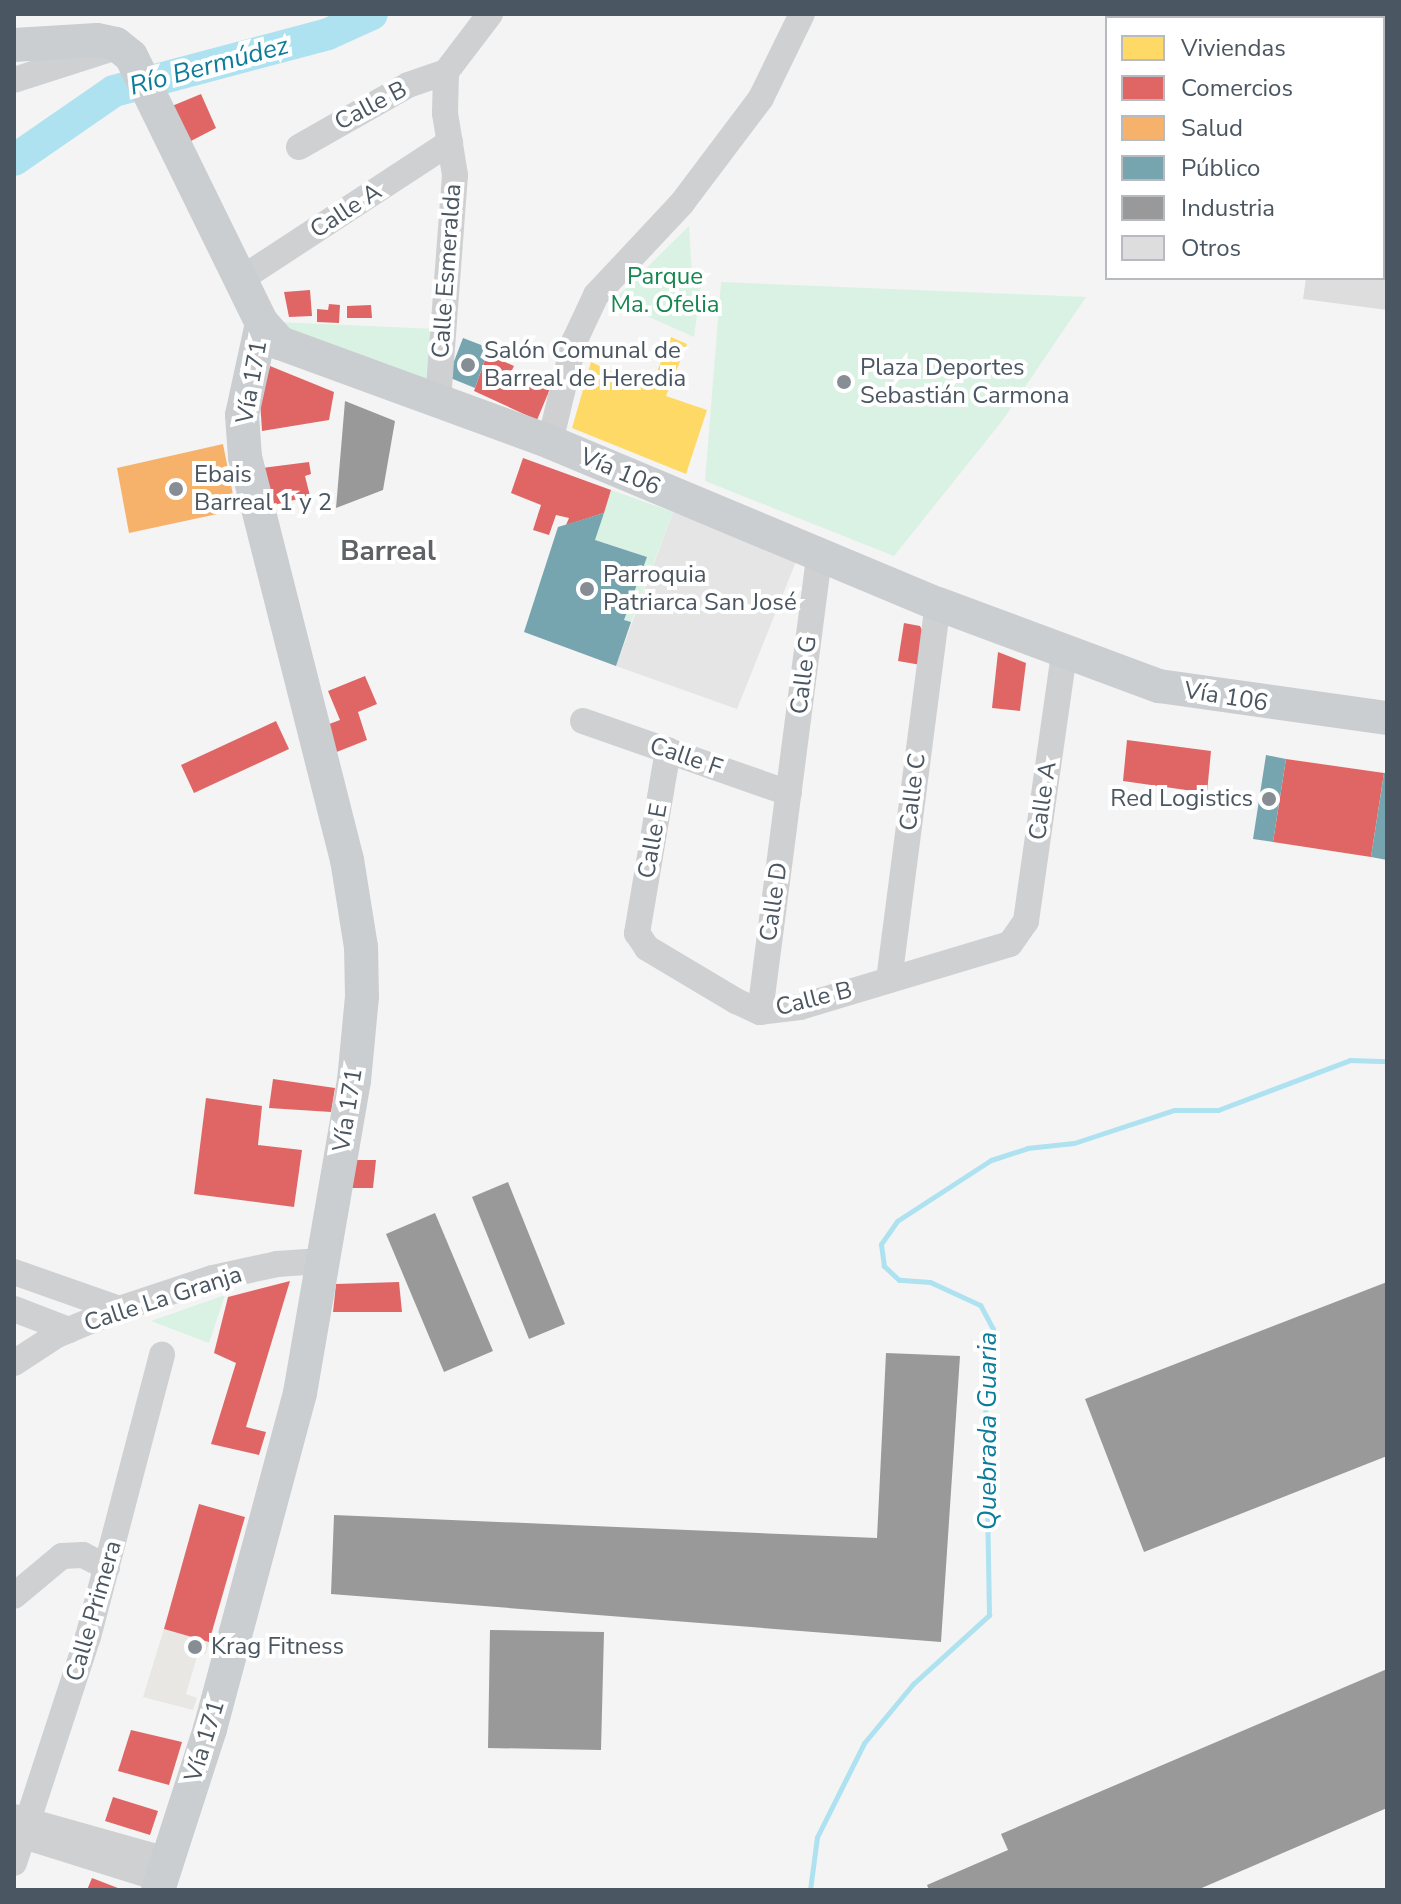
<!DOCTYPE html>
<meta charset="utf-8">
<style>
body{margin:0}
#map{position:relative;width:1401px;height:1904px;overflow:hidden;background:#f4f4f4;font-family:"Nunito Sans",sans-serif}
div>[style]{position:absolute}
.commercial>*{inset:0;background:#e8e7e3}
.education>*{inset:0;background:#e6e5e6}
.green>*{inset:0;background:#d9f2e3}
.homes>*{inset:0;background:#ffd966}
.shops>*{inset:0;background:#e06666}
.health>*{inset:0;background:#f6b26b}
.public>*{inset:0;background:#76a5af}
.industry>*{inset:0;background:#999}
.stream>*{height:5px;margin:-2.5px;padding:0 2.5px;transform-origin:2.5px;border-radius:2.5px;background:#aee2f0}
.river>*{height:32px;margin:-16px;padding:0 16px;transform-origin:16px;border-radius:16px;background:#aee2f0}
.building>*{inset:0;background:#ddddde}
.minor>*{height:26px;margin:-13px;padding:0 13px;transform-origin:13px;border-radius:13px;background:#ced0d2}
.major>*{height:34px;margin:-17px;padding:0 17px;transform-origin:17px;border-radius:17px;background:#caced1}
.dots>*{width:22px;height:22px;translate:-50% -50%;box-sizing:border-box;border:4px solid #fff;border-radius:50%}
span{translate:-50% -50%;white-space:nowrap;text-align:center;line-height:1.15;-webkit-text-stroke:8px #fff;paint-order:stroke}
.street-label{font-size:24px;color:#4a5661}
.park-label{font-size:24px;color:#17864f}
.poi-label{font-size:24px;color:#4a5661}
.left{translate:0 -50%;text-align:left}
.right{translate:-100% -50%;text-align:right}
.water-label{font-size:26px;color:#0c7c9b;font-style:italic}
.quarter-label{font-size:28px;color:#5f6368;font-weight:700}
.frame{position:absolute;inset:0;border:16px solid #4a5661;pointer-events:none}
.legend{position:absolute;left:1105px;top:16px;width:280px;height:264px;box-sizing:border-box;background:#fff;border:2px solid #b7bbc0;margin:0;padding:10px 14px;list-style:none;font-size:24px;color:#4a5661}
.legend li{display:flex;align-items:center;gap:16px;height:40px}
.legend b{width:40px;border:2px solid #b7bbc0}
</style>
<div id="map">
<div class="commercial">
<div style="clip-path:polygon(164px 1629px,209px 1642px,206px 1654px,198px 1653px,186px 1694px,197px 1698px,193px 1710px,143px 1697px)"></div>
</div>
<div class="education">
<div style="clip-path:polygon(673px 512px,797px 559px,737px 709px,616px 666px)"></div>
</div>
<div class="green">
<div style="clip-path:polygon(689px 226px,692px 275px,702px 277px,694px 337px,613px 301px)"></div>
<div style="clip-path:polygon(721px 282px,1086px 297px,1002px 421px,894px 556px,705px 481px)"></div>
<div style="clip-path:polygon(277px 322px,437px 329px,432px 383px,285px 337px)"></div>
<div style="clip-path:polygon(611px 490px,673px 512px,631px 622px,624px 620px,647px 557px,595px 540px)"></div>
<div style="clip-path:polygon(225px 1295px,209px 1343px,151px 1321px)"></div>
</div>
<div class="homes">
<div style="clip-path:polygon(671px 337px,687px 344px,666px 396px,707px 410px,686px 474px,572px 428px,591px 362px,650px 389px)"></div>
</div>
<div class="shops">
<div style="clip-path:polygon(201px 94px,216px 128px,189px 142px,172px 106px)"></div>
<div style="clip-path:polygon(310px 290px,312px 316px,289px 317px,284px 292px)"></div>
<div style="clip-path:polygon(329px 304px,340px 305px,339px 323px,317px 322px,317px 309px,328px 310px)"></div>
<div style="clip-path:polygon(371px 305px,372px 318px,347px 318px,347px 306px)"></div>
<div style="clip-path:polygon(487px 354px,514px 366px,511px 372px,550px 389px,537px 420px,474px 391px)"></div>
<div style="clip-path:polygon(270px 366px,334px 392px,329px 420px,262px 431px,260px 400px)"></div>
<div style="clip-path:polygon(523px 458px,611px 490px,604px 513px,566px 525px,569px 518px,556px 515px,549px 535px,533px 530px,541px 505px,511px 493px)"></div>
<div style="clip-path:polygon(309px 462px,311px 474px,305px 476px,310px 496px,270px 506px,262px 468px)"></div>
<div style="clip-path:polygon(904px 623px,920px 626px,926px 638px,921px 665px,898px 661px)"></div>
<div style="clip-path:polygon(998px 652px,1026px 663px,1020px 711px,992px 708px)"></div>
<div style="clip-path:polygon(365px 676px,377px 704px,358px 712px,367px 740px,329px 755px,321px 727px,340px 720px,328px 691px)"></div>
<div style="clip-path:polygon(276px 721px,289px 749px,194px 793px,181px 765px)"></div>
<div style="clip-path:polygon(1127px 740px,1211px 751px,1207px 793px,1123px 781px)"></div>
<div style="clip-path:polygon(1286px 759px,1384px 773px,1371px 857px,1273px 842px)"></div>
<div style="clip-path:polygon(273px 1079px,335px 1088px,331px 1112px,269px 1108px)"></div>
<div style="clip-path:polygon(206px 1098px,262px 1106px,258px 1145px,302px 1150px,294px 1207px,194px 1194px)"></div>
<div style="clip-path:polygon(355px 1160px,376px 1160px,373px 1188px,350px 1188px)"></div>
<div style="clip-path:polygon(290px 1281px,246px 1427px,266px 1432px,259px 1455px,211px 1444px,236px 1363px,214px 1353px,228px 1297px)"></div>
<div style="clip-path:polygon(399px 1282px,402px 1312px,333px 1312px,336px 1284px)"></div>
<div style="clip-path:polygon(199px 1504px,245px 1517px,209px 1642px,164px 1629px)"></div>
<div style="clip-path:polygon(131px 1730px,182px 1742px,169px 1785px,118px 1771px)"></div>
<div style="clip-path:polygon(113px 1797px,158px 1811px,150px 1835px,105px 1821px)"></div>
<div style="clip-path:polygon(92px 1878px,123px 1890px,87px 1890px)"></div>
</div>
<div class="health">
<div style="clip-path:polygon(223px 444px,236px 510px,129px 533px,117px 468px)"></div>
</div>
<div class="public">
<div style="clip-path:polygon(463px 338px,489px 348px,475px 388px,448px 377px)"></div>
<div style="clip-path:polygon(604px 513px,595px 540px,647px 557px,624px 620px,631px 622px,616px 666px,524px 632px,558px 527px)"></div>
<div style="clip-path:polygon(1266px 755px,1286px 759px,1273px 842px,1253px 839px)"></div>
<div style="clip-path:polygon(1384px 773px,1387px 773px,1387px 860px,1371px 857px)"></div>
</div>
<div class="industry">
<div style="clip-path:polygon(345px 401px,395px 421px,383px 490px,336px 508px)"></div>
<div style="clip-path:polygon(508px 1182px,565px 1324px,529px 1339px,472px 1197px)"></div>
<div style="clip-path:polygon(435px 1213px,493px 1351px,444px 1372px,386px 1234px)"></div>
<div style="clip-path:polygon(1387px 1282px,1387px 1456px,1144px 1552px,1085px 1399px)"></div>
<div style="clip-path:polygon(886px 1353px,960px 1356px,941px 1642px,331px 1594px,334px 1515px,877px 1538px)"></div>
<div style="clip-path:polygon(490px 1630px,604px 1632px,601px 1750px,488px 1748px)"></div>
<div style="clip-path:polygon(1387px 1669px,1387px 1808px,1197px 1890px,929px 1890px,927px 1885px,1008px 1850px,1001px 1834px)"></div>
</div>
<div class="stream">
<div style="left:810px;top:1890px;width:53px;rotate:-82.5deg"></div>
<div style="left:817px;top:1837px;width:105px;rotate:-63.4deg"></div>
<div style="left:864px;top:1743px;width:77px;rotate:-50.3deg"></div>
<div style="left:913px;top:1684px;width:103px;rotate:-42.2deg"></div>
<div style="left:989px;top:1615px;width:234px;rotate:-91deg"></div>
<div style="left:985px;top:1381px;width:53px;rotate:-81.3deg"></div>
<div style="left:993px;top:1329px;width:27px;rotate:-118deg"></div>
<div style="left:980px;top:1305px;width:55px;rotate:-155.3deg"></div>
<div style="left:930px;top:1282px;width:31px;rotate:-176deg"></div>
<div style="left:899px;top:1280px;width:21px;rotate:-137deg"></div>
<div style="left:884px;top:1266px;width:22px;rotate:-98deg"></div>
<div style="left:881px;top:1244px;width:28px;rotate:-55deg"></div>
<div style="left:897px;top:1221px;width:112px;rotate:-33deg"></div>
<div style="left:991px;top:1160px;width:38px;rotate:-18deg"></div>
<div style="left:1027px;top:1148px;width:47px;rotate:-6.1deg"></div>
<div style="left:1074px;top:1143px;width:105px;rotate:-18.3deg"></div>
<div style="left:1174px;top:1110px;width:44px"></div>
<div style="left:1218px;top:1110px;width:141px;rotate:-20.7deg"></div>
<div style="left:1350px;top:1060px;width:37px;rotate:2deg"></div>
</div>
<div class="river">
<div style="left:14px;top:160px;width:121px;rotate:-34.6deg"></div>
<div style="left:114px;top:91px;width:221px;rotate:-14.9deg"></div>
<div style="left:328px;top:34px;width:48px;rotate:-24.4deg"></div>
</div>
<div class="building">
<div style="clip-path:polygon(1383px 66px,1387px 310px,1303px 299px,1306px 278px,1383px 278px)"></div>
</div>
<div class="minor">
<div style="left:14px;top:80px;width:104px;rotate:-17.9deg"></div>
<div style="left:299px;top:147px;width:125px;rotate:-29.6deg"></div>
<div style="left:408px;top:85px;width:40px;rotate:-18.9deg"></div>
<div style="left:241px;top:279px;width:250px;rotate:-33.2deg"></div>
<div style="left:438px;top:401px;width:227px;rotate:-85.7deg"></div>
<div style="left:455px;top:175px;width:63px;rotate:-99.2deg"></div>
<div style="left:445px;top:113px;width:41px;rotate:-88.6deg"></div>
<div style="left:446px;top:72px;width:73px;rotate:-52.8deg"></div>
<div style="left:550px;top:442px;width:103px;rotate:-76.5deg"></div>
<div style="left:574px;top:342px;width:52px;rotate:-64.9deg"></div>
<div style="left:596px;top:295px;width:126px;rotate:-46.9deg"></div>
<div style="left:682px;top:203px;width:131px;rotate:-53deg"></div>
<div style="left:761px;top:98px;width:93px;rotate:-64deg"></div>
<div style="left:583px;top:721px;width:218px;rotate:19.3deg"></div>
<div style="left:668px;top:750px;width:186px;rotate:99.6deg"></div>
<div style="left:637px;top:933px;width:18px;rotate:56deg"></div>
<div style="left:647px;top:948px;width:104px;rotate:30.8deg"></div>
<div style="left:736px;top:1001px;width:26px;rotate:25deg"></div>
<div style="left:760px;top:1012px;width:40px;rotate:-7.1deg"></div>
<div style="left:800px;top:1007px;width:219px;rotate:-16.7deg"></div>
<div style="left:1010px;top:944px;width:28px;rotate:-55deg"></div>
<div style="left:1026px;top:921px;width:271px;rotate:-81.9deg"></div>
<div style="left:889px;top:980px;width:379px;rotate:-82.6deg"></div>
<div style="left:760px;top:1012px;width:460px;rotate:-82.6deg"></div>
<div style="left:14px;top:1272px;width:111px;rotate:19.4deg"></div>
<div style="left:14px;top:1309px;width:59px;rotate:20.9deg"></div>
<div style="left:14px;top:1363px;width:51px;rotate:-33.1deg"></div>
<div style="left:57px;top:1335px;width:67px;rotate:-22.8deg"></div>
<div style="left:119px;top:1309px;width:99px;rotate:-18.3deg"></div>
<div style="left:213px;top:1278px;width:66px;rotate:-12.3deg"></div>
<div style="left:277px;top:1264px;width:44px;rotate:-3.9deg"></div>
<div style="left:14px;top:1596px;width:62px;rotate:-39.8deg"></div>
<div style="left:62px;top:1556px;width:21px;rotate:-3deg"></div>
<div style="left:83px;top:1555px;width:27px;rotate:27deg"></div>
<div style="left:14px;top:1817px;width:159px;rotate:15.7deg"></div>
<div style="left:24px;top:1836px;width:144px;rotate:17.4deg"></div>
<div style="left:14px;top:1863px;width:238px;rotate:-71.9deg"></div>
<div style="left:88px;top:1637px;width:292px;rotate:-75.3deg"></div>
</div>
<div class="major">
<div style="left:14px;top:45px;width:83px;rotate:-3.4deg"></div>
<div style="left:97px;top:40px;width:19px;rotate:12deg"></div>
<div style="left:116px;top:44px;width:19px;rotate:39deg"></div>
<div style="left:131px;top:56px;width:297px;rotate:63.9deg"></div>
<div style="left:262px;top:323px;width:27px;rotate:48deg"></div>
<div style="left:280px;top:343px;width:288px;rotate:20.1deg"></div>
<div style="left:550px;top:442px;width:420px;rotate:22.7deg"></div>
<div style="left:938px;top:604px;width:236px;rotate:20.4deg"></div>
<div style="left:1159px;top:686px;width:230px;rotate:8deg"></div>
<div style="left:158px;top:1890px;width:169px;rotate:-72.1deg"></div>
<div style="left:210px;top:1729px;width:348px;rotate:-75deg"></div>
<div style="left:300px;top:1393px;width:317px;rotate:-80.2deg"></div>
<div style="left:354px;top:1081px;width:84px;rotate:-84.6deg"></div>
<div style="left:362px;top:997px;width:50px;rotate:-91.1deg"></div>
<div style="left:361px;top:947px;width:88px;rotate:-99.1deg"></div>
<div style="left:347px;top:860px;width:416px;rotate:-104.2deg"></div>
<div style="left:245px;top:457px;width:42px;rotate:-94.1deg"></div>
<div style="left:242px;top:415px;width:94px;rotate:-77.7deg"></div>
</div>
<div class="dots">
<div style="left:468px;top:365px;background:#868d94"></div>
<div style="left:844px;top:382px;background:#868d94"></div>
<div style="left:176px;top:489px;background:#868d94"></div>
<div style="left:587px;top:589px;background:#868d94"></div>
<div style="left:1269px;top:799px;background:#868d94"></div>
<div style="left:195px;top:1647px;background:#868d94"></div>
</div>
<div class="street-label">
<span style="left:371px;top:106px;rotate:-28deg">Calle B</span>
<span style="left:346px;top:211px;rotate:-33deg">Calle A</span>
<span style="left:447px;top:271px;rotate:-86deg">Calle Esmeralda</span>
<span style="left:252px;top:382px;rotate:-80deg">Vía 171</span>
<span style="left:620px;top:472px;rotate:23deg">Vía 106</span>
<span style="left:804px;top:675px;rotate:-83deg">Calle G</span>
<span style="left:1226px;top:697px;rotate:9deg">Vía 106</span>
<span style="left:686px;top:757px;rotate:19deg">Calle F</span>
<span style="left:913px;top:792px;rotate:-83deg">Calle C</span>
<span style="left:1043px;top:801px;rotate:-82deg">Calle A</span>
<span style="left:653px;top:841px;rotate:-80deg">Calle E</span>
<span style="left:774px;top:902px;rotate:-82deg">Calle D</span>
<span style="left:814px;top:999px;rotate:-14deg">Calle B</span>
<span style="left:348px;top:1110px;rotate:-81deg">Vía 171</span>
<span style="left:163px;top:1299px;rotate:-18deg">Calle La Granja</span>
<span style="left:94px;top:1611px;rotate:-74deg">Calle Primera</span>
<span style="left:205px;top:1741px;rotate:-73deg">Vía 171</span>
</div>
<div class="park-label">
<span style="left:665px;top:291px">Parque<br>Ma. Ofelia</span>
</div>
<div class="poi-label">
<span class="left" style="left:484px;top:365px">Salón Comunal de<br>Barreal de Heredia</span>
<span class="left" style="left:860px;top:382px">Plaza Deportes<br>Sebastián Carmona</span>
<span class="left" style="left:194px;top:489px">Ebais<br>Barreal 1 y 2</span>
<span class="left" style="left:603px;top:589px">Parroquia<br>Patriarca San José</span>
<span class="right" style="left:1253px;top:799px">Red Logistics</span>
<span class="left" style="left:211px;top:1647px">Krag Fitness</span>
</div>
<div class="water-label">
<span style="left:209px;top:66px;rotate:-15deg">Río Bermúdez</span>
<span style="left:988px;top:1431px;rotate:-90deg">Quebrada Guaria</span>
</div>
<div class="quarter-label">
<span style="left:388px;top:551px">Barreal</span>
</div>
<div class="frame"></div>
<ul class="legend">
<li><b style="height:22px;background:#ffd966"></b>Viviendas</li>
<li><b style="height:22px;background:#e06666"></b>Comercios</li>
<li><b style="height:22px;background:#f6b26b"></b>Salud</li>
<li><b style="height:22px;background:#76a5af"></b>Público</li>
<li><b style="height:22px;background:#999"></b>Industria</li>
<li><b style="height:22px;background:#ddddde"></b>Otros</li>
</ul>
</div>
